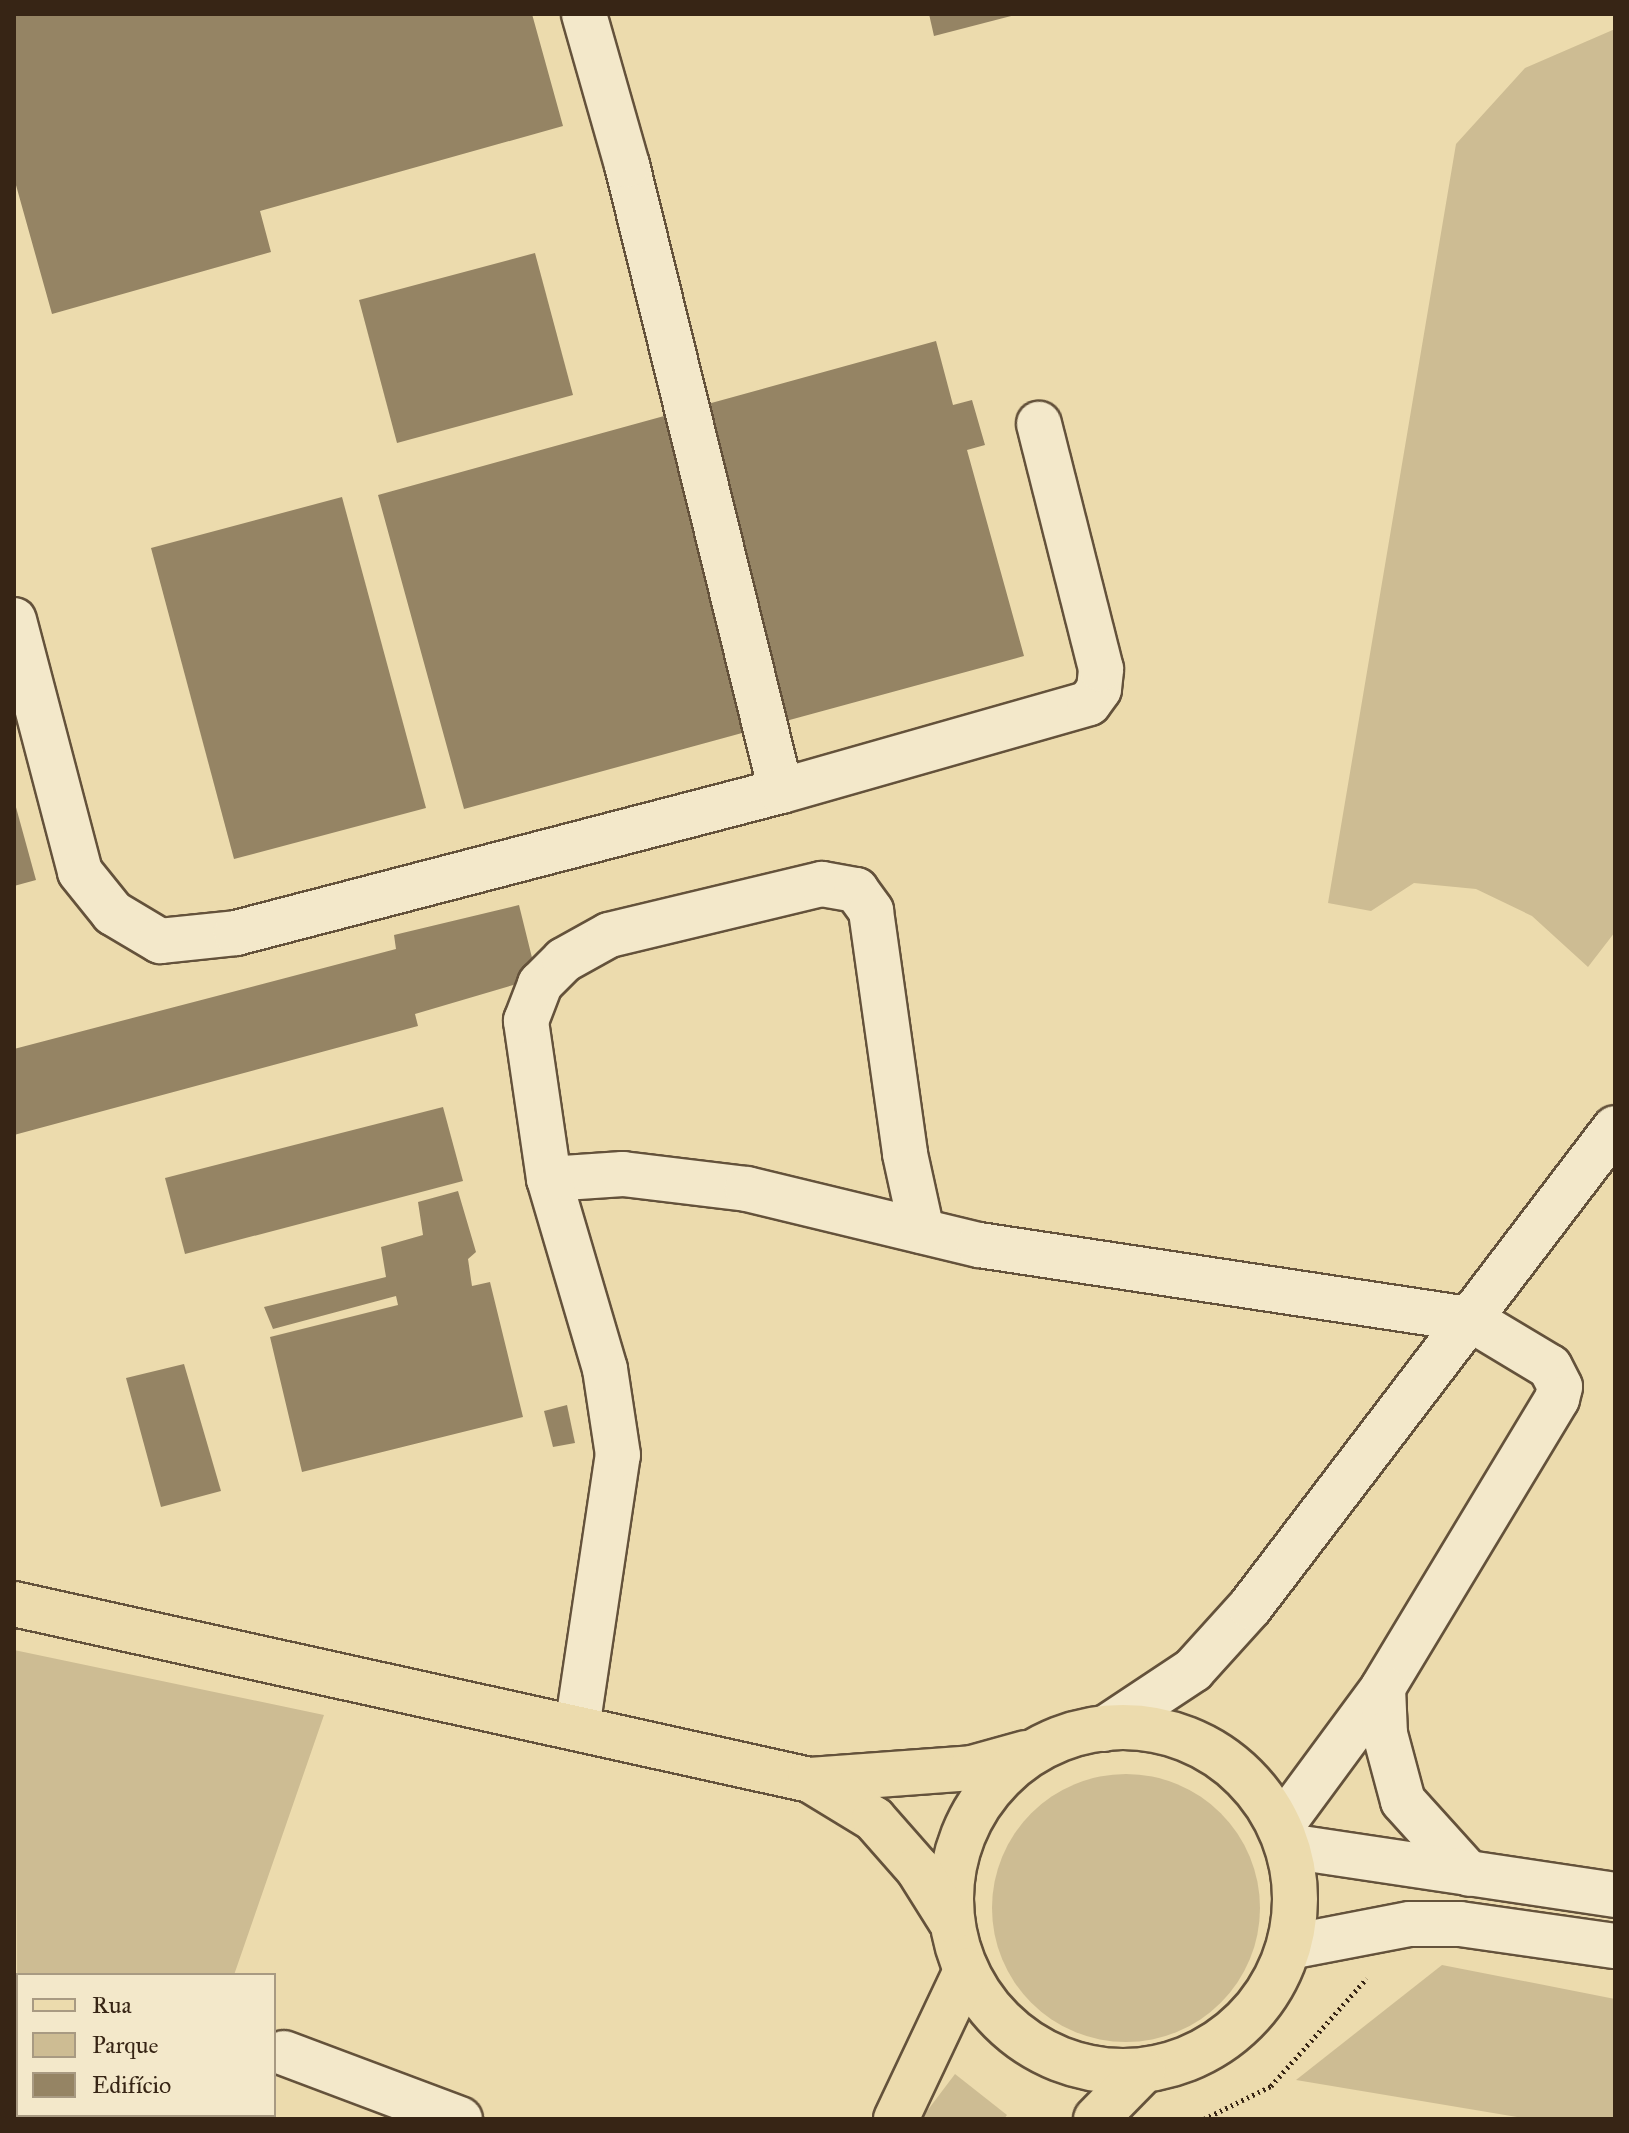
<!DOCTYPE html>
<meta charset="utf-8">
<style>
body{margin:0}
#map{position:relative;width:1629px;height:2133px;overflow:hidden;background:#ecdbad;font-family:"IM FELL Great Primer",serif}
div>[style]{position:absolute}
.green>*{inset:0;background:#cdbc93}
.round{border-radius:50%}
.building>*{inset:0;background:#958464}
.path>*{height:5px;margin-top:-2.5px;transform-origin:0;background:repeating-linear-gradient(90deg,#372515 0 2px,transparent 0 6px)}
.roads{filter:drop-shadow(2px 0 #64523b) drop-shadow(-2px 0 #64523b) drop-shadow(0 2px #64523b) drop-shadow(0 -2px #64523b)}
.minor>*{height:44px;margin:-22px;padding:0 22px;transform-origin:22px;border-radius:22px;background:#f3e8ca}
.major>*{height:44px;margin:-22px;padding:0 22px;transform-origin:22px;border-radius:22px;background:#ecdbad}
.major>.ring{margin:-22px;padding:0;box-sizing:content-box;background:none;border:44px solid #ecdbad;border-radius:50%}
span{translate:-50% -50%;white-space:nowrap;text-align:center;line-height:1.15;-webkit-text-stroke:6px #f3e8ca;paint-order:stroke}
.frame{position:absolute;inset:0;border:16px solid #372515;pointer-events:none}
.legend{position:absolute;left:16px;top:1973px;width:260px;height:144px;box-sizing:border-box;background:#f3e8ca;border:2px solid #a89a82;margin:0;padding:10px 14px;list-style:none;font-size:24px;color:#372515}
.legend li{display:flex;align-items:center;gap:16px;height:40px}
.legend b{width:40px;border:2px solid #a89a82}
</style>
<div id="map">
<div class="green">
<div style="clip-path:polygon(1615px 29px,1615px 932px,1588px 967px,1532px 916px,1476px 889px,1414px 883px,1371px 911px,1328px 903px,1456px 144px,1525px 68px)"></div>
<div style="clip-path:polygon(14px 1650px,324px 1715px,234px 1975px,18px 1975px,18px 2075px)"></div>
<div class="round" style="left:992px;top:1774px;width:268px;height:268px"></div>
<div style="clip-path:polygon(1442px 1965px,1615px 1999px,1615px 2119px,1529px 2119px,1296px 2080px)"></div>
<div style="clip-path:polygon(955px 2074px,1007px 2115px,1004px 2119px,921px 2119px)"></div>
</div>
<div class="building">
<div style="clip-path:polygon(14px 14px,532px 14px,563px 126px,260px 211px,271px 252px,52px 314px,14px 178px)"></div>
<div style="clip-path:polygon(929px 14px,1015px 14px,1015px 15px,934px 36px)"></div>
<div style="clip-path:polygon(535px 253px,573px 395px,397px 443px,359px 300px)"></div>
<div style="clip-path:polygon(936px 341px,953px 405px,972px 400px,985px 445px,967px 450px,1024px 656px,464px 809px,378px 495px)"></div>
<div style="clip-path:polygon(342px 497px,426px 808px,234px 859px,151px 548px)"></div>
<div style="clip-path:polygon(14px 800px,36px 880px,14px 886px)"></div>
<div style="clip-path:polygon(519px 905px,537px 978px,415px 1014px,418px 1026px,14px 1135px,14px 1049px,396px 949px,394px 935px)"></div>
<div style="clip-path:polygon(443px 1107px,463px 1181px,185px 1254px,165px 1178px)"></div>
<div style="clip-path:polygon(458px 1191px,476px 1252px,468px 1259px,472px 1286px,490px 1282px,523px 1417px,302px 1472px,270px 1337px,398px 1305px,396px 1296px,273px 1329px,264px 1307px,386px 1277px,381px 1247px,423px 1235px,418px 1202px)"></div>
<div style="clip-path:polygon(184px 1364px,221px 1491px,161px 1507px,126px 1378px)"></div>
<div style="clip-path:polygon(567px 1405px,575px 1443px,553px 1447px,544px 1411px)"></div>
</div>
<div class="path">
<div style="left:1204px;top:2119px;width:75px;rotate:-26.2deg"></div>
<div style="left:1271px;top:2086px;width:144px;rotate:-48.4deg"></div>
</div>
<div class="roads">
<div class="minor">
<div style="left:14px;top:620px;width:260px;rotate:75.3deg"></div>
<div style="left:80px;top:872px;width:53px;rotate:51.2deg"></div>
<div style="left:113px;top:913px;width:55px;rotate:30.8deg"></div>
<div style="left:160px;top:941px;width:76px;rotate:-6deg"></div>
<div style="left:236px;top:933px;width:563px;rotate:-14.6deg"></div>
<div style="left:781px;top:791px;width:645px;rotate:-103.82deg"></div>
<div style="left:627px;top:165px;width:157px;rotate:-105.9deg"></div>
<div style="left:781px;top:791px;width:320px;rotate:-15.9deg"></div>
<div style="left:1089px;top:703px;width:17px;rotate:-54deg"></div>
<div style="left:1099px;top:689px;width:20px;rotate:-84deg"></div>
<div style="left:1101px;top:669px;width:253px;rotate:-104.2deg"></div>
<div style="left:549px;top:1179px;width:74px;rotate:-3.9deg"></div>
<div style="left:623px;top:1174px;width:125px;rotate:6.9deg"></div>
<div style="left:747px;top:1189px;width:239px;rotate:13.6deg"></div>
<div style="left:979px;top:1245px;width:497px;rotate:8.6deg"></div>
<div style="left:1470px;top:1319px;width:93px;rotate:31deg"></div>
<div style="left:1550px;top:1367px;width:22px;rotate:63deg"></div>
<div style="left:1560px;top:1387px;width:12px;rotate:104deg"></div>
<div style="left:1557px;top:1399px;width:337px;rotate:121.1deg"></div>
<div style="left:1383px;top:1688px;width:170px;rotate:126.4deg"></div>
<div style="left:1383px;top:1688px;width:46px;rotate:87.5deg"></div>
<div style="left:1385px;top:1734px;width:69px;rotate:75deg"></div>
<div style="left:1403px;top:1801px;width:98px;rotate:47.9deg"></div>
<div style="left:577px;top:1728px;width:276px;rotate:-81.5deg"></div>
<div style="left:618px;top:1455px;width:87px;rotate:-98.6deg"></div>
<div style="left:605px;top:1369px;width:198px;rotate:-106.4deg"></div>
<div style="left:549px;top:1179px;width:160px;rotate:-98.3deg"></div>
<div style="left:526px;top:1021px;width:40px;rotate:-69deg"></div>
<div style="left:540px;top:984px;width:34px;rotate:-45deg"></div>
<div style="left:564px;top:960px;width:51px;rotate:-29.1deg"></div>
<div style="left:609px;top:935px;width:219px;rotate:-13.5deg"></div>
<div style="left:822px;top:884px;width:35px;rotate:10deg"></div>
<div style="left:856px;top:890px;width:26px;rotate:54deg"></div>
<div style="left:871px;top:911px;width:245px;rotate:82deg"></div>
<div style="left:905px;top:1154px;width:79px;rotate:77.6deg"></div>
<div style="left:1104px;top:1729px;width:107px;rotate:-33.5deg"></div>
<div style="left:1193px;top:1670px;width:85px;rotate:-47.9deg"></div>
<div style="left:1250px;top:1607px;width:602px;rotate:-52.69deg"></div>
<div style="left:1288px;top:1846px;width:331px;rotate:8.5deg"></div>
<div style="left:1290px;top:1947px;width:122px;rotate:-10.9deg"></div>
<div style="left:1410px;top:1924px;width:50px"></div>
<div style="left:1460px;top:1924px;width:157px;rotate:8.1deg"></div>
<div style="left:284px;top:2053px;width:188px;rotate:20.6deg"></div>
<div style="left:14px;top:2115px;width:10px;rotate:24deg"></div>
</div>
<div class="major">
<div style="left:14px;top:1604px;width:815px;rotate:12.47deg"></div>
<div style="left:810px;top:1780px;width:162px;rotate:-4.2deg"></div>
<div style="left:972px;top:1768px;width:56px;rotate:-15.5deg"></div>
<div class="ring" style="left:951px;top:1727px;width:300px;height:300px"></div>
<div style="left:810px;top:1780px;width:75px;rotate:31.4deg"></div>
<div style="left:874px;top:1819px;width:67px;rotate:48.7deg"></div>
<div style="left:918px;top:1869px;width:60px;rotate:57.9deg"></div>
<div style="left:896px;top:2119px;width:164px;rotate:-64.7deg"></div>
<div style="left:1096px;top:2119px;width:67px;rotate:-45.6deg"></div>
</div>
</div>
<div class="frame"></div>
<ul class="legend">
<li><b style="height:10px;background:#ecdbad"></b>Rua</li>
<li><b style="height:22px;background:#cdbc93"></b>Parque</li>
<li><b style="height:22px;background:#958464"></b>Edifício</li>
</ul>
</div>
